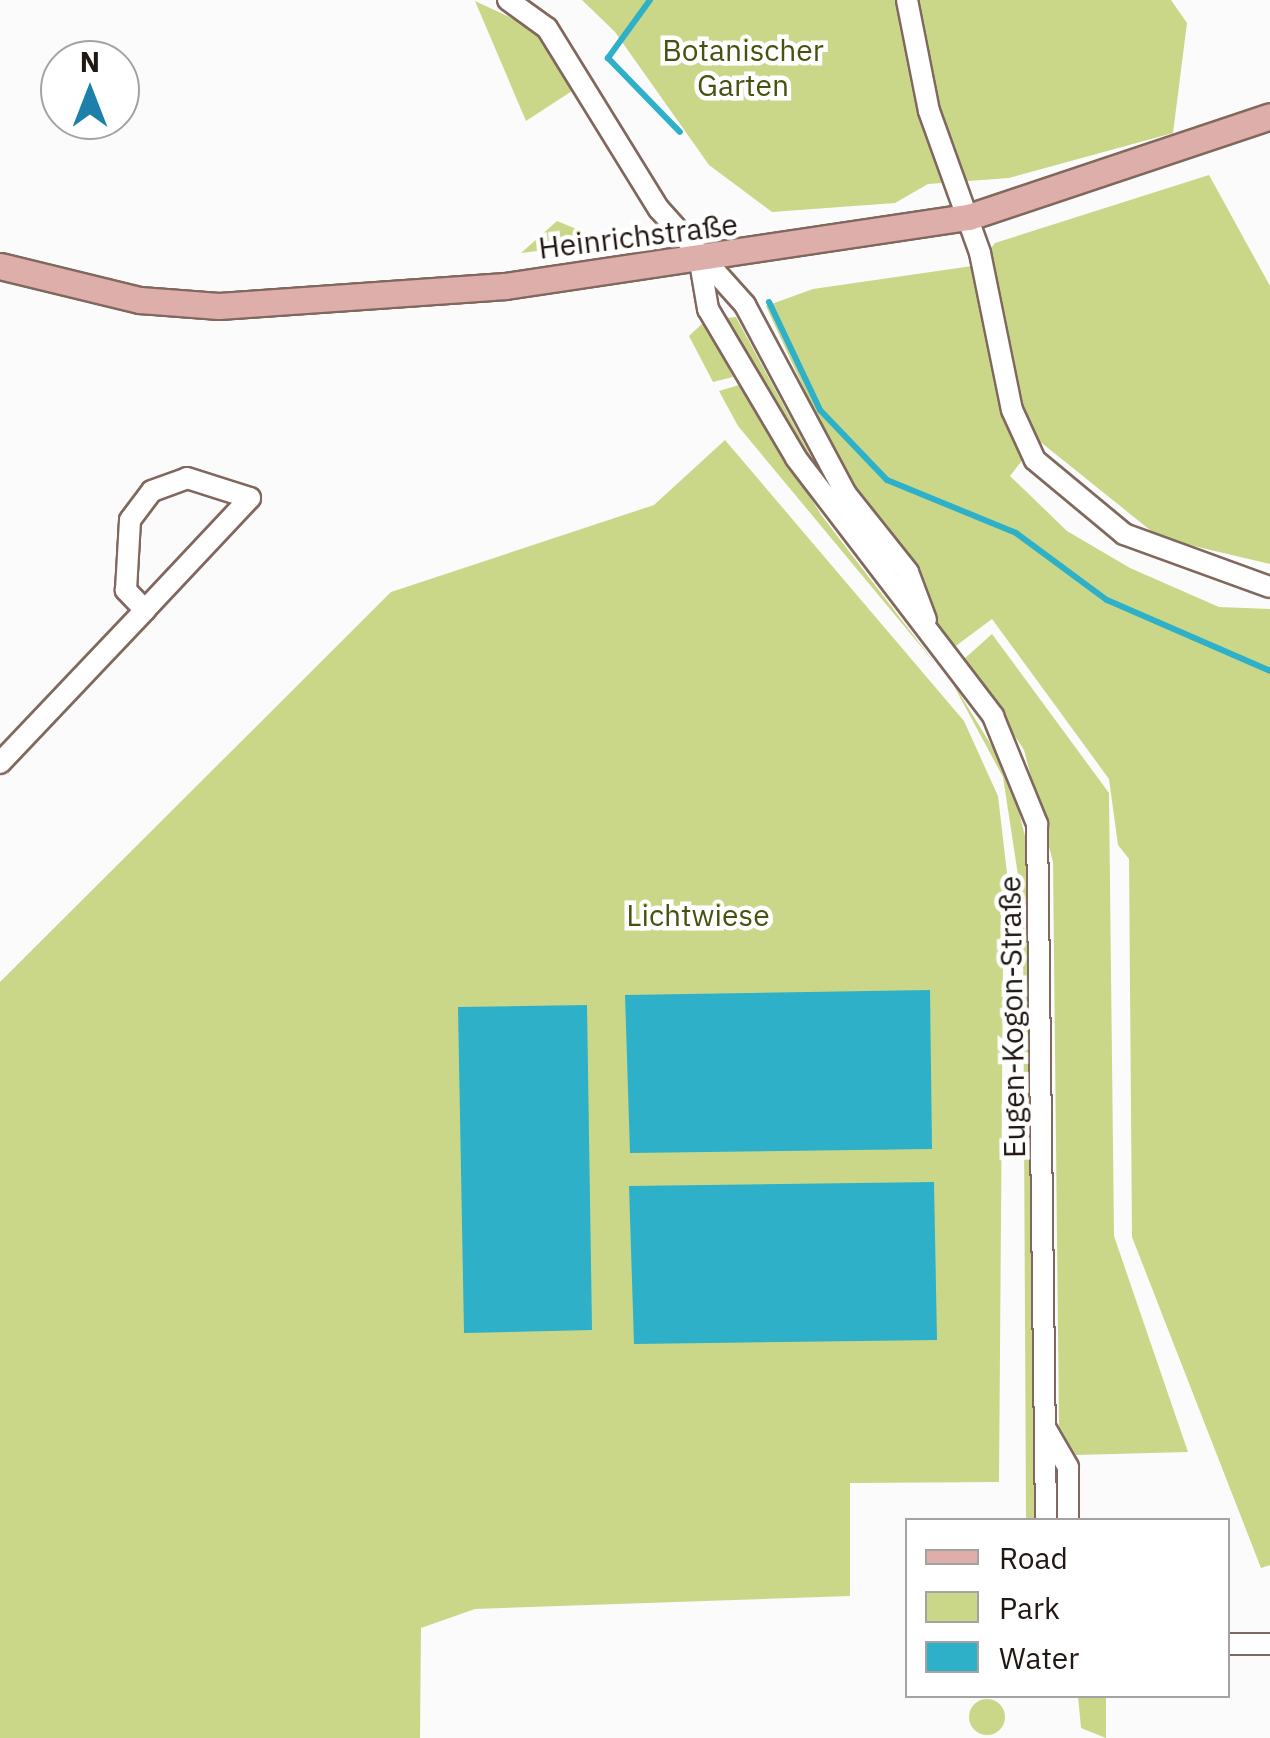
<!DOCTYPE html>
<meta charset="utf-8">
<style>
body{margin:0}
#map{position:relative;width:1270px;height:1738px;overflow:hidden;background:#fbfbfb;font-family:"IBM Plex Sans",sans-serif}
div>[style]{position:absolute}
.green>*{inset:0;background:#cad789}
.round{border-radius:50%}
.water>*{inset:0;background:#2eb0c9}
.stream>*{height:6px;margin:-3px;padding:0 3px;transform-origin:3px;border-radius:3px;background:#2eb0c9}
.roads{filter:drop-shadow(2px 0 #81685e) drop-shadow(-2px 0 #81685e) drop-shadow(0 2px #81685e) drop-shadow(0 -2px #81685e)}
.minor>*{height:20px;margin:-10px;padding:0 10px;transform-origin:10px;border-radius:10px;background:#fff}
.major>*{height:25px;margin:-12.5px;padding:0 12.5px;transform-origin:12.5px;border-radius:12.5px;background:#deafaa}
span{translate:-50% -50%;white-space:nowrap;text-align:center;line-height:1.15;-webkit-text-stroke:9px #fff;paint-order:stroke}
.park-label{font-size:30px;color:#495111}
.street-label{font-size:30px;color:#211713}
.legend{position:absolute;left:905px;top:1518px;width:325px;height:180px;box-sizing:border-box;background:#fff;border:2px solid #a6a2a1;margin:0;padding:12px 18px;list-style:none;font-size:30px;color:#211713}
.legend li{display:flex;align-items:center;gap:20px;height:50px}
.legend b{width:50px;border:2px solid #a6a2a1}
.north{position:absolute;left:40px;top:40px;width:100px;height:100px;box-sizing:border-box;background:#fff;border:2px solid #a6a2a1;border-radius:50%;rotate:0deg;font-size:28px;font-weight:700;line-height:40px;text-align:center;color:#211713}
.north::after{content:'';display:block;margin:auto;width:35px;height:45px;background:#1d80ab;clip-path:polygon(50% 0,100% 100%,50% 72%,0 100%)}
</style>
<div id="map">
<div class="green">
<div style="clip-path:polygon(582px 0,1171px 0,1187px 23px,1173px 133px,1009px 178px,928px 184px,895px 203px,772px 212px,709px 165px,615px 32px)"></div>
<div style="clip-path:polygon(475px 1px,535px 29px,572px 91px,526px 121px)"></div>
<div style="clip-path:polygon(1209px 175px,1270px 286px,1270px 564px,1160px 538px,1038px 440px,1010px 476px,1067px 531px,1130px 568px,1219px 607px,1270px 609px,1270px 1565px,1261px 1568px,1132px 1237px,1129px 859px,1118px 845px,1109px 779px,992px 619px,953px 648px,839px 465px,766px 306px,813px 289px,979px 265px,995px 243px)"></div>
<div style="clip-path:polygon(557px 221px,608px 242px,521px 253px)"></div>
<div style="clip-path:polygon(736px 317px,820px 473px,872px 539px,815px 476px,726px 318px)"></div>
<div style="clip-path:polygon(705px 321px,733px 377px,713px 382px,689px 336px)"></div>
<div style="clip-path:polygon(739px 385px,822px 516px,934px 662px,738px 426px,719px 391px)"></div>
<div style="clip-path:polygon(725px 440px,964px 721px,998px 796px,1013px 924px,1003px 958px,999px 1482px,850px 1483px,850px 1596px,475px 1609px,421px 1628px,420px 1738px,0 1738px,0 982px,391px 592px,654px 505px)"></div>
<div style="clip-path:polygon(992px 634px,1109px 793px,1114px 1236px,1188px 1452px,1076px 1455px,1059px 1426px,1053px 862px,1024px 750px,964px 659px)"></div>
<div style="clip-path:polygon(947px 673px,1010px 776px,1031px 860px,1032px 896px,1023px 908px,1003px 777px)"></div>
<div style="clip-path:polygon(1023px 927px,1033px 936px,1035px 1520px,1026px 1520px)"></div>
<div style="clip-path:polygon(1078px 1696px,1106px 1696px,1106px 1738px,1081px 1728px)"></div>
<div class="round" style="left:969px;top:1699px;width:36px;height:36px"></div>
</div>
<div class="water">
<div style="clip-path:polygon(930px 990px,932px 1149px,630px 1153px,625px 995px)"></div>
<div style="clip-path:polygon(587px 1005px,592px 1330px,464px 1333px,458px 1007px)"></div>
<div style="clip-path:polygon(934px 1182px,937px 1340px,634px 1344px,629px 1186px)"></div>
</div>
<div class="stream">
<div style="left:650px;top:0;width:72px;rotate:125.9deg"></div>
<div style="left:608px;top:58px;width:103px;rotate:45.8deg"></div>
<div style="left:769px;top:302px;width:119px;rotate:64.7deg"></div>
<div style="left:820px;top:410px;width:97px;rotate:46.3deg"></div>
<div style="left:887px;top:480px;width:139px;rotate:22.3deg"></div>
<div style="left:1016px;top:533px;width:113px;rotate:36.4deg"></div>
<div style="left:1107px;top:600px;width:178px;rotate:23.5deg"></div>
</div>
<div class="roads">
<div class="minor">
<div style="left:508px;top:0;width:48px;rotate:35.7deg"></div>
<div style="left:547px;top:28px;width:213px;rotate:58.3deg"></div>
<div style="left:659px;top:209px;width:129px;rotate:48.1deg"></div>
<div style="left:745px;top:305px;width:214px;rotate:61.9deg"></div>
<div style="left:846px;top:494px;width:100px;rotate:51.5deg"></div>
<div style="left:908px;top:572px;width:51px;rotate:69.4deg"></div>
<div style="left:907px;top:0;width:113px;rotate:78.8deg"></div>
<div style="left:929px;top:111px;width:151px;rotate:70.2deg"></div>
<div style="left:980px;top:253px;width:160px;rotate:78.5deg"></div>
<div style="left:1012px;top:410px;width:55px;rotate:65.3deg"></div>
<div style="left:1035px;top:460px;width:116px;rotate:39.7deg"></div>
<div style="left:1124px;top:534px;width:155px;rotate:20deg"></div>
<div style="left:700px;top:262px;width:48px;rotate:80.3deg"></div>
<div style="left:708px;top:309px;width:173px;rotate:59.4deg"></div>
<div style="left:796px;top:458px;width:325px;rotate:52.6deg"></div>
<div style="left:993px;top:716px;width:117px;rotate:67.8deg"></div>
<div style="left:1037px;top:824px;width:696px;rotate:89.26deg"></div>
<div style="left:187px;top:478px;width:66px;rotate:17.6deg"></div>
<div style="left:250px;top:498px;width:154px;rotate:133.2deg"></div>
<div style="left:145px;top:610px;width:28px;rotate:-134deg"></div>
<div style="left:126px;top:590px;width:70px;rotate:-86.7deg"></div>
<div style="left:130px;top:520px;width:36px;rotate:-53deg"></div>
<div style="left:152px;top:491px;width:37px;rotate:-20deg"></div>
<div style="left:0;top:763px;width:211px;rotate:-46.5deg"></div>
<div style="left:1046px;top:1429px;width:44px;rotate:59.9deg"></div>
<div style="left:1068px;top:1467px;width:53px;rotate:90deg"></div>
<div style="left:1228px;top:1644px;width:42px"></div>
</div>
<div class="major">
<div style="left:0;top:266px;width:144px;rotate:13.7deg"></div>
<div style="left:140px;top:300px;width:79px;rotate:4.3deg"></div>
<div style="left:219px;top:306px;width:287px;rotate:-4deg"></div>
<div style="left:505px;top:286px;width:469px;rotate:-8.5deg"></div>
<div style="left:969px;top:217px;width:317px;rotate:-18.5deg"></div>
</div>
</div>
<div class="park-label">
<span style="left:743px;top:67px">Botanischer<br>Garten</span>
<span style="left:698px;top:915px">Lichtwiese</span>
</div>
<div class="street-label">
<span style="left:638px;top:236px;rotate:-7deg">Heinrichstraße</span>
<span style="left:1012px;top:1017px;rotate:-91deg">Eugen-Kogon-Straße</span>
</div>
<ul class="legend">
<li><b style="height:12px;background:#deafaa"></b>Road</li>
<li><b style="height:28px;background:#cad789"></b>Park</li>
<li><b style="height:28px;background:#2eb0c9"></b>Water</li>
</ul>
<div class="north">N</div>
</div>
